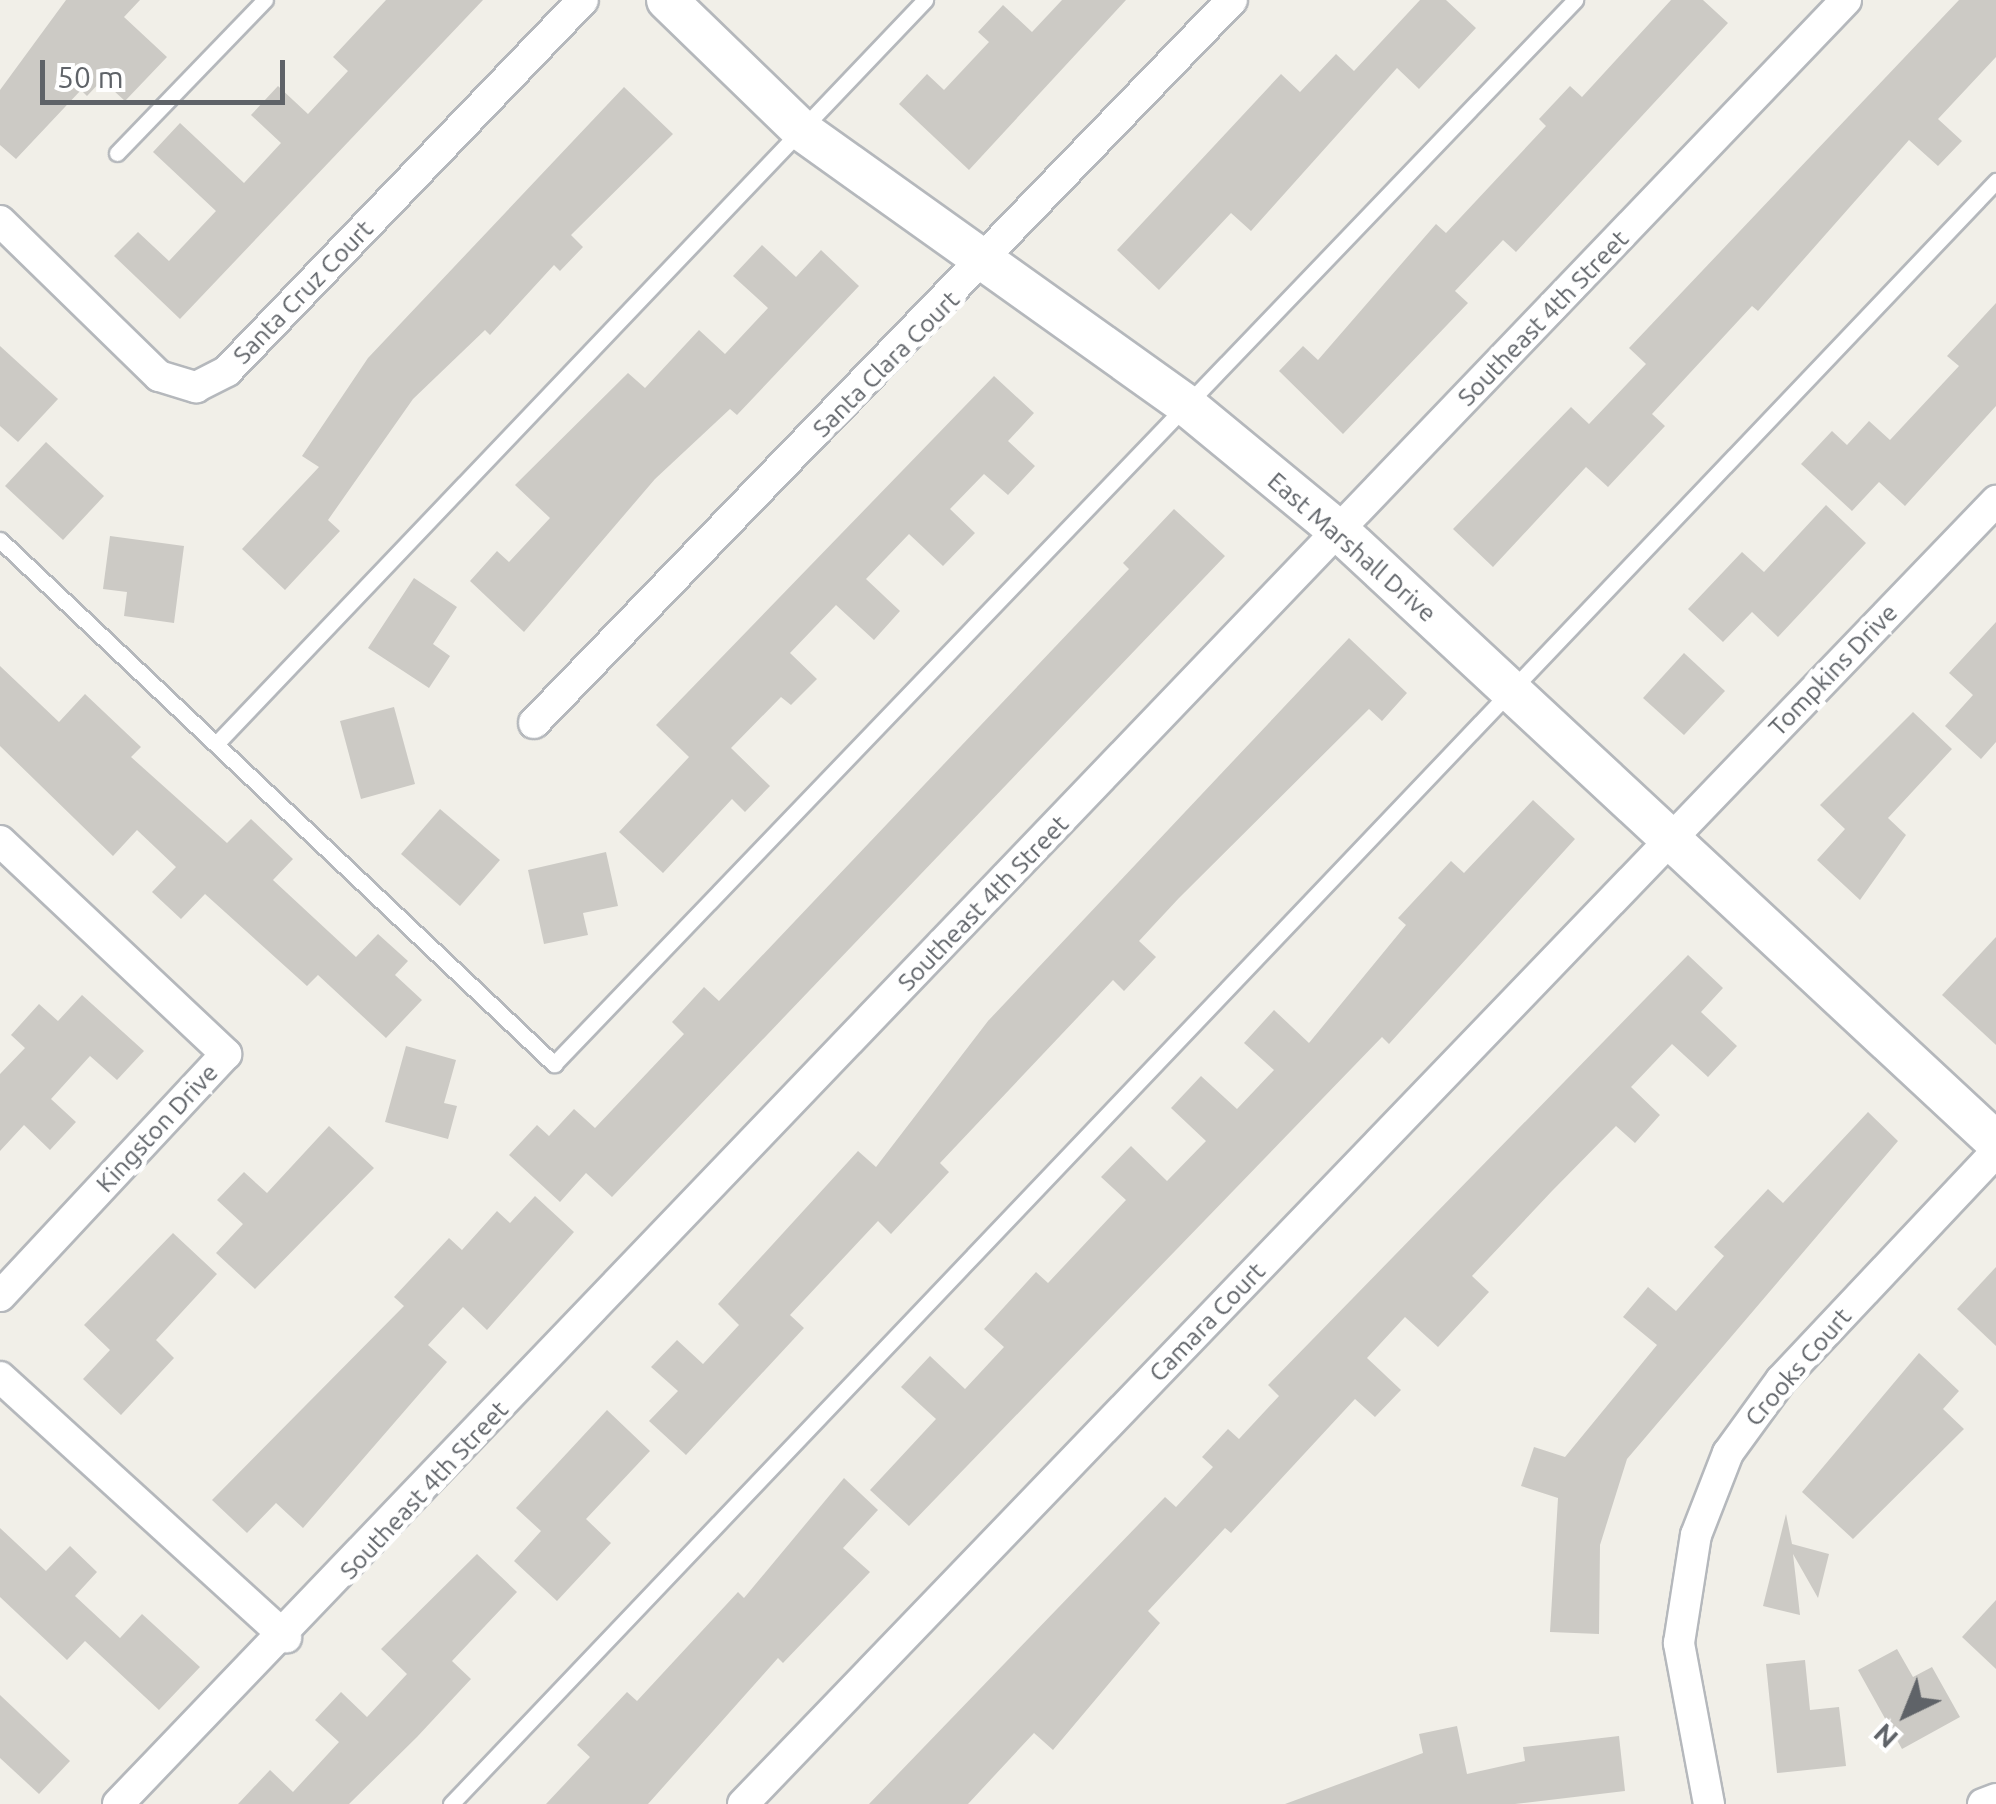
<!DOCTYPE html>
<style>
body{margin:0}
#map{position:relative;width:1996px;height:1804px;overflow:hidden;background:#f1efe8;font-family:Ubuntu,sans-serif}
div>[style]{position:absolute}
.building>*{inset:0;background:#cccac5}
.roads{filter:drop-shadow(2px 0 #b5b8bc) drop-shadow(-2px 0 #b5b8bc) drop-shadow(0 2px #b5b8bc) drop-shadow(0 -2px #b5b8bc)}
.lane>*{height:15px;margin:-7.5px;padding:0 7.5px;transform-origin:7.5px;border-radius:7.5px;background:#fff}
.street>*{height:30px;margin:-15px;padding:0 15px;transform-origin:15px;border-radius:15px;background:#fff}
.secondary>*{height:40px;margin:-20px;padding:0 20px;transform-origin:20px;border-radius:20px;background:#fff}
span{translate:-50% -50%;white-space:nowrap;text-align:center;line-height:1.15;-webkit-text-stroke:10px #fff;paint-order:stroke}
.street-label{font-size:25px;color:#5f6368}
.north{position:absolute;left:1856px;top:1664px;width:100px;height:100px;-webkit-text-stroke:8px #fff;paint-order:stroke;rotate:223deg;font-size:28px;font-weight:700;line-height:40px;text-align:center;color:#5f6368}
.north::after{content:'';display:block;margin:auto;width:35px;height:45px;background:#5f6368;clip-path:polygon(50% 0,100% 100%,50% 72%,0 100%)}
.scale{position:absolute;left:40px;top:60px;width:245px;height:45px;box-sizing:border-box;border:5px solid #5f6368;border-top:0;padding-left:12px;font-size:30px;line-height:35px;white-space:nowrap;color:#5f6368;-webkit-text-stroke:8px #fff;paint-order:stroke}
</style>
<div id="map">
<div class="building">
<div style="clip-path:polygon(66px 0,140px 0,124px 17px,167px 57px,125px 101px,102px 80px,87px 96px,81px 90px,16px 159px,0 145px,0 90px)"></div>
<div style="clip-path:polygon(386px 0,483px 0,180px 319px,114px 256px,138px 232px,169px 261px,216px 211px,153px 152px,180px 123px,244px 183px,281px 143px,251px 115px,278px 86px,308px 114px,348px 71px,333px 57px)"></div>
<div style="clip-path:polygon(1062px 0,1126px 0,969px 170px,899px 104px,927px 74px,944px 90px,989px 42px,978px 32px,1003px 5px,1032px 32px)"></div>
<div style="clip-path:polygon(1420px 0,1446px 0,1476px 28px,1419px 89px,1397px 68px,1251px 231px,1231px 213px,1159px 290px,1117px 250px,1281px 74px,1300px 92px,1336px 54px,1354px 71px)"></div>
<div style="clip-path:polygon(1671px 0,1703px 0,1728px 23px,1516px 252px,1503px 240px,1455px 291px,1468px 303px,1343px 434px,1279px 371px,1303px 346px,1318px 360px,1436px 224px,1446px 233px,1546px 126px,1539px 119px,1570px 86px,1582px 97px)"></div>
<div style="clip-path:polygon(1959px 0,1996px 0,1996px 57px,1938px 119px,1962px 141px,1938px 166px,1909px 140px,1758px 311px,1752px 306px,1652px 414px,1665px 426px,1608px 487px,1586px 467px,1493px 567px,1453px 529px,1571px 407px,1589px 424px,1646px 364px,1629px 348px)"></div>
<div style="clip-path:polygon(624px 87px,673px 134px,571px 235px,583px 247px,560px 271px,554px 265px,490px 335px,485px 330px,413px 399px,328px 520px,340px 531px,285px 590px,242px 549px,319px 467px,302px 456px,368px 358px)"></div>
<div style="clip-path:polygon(762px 245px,796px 277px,821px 250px,859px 286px,737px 415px,730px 409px,655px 479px,524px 632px,470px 581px,497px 551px,509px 562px,550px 518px,515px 485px,628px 373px,645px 388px,699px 330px,725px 354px,768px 308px,733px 276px)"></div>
<div style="clip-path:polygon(1996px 303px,1996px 406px,1905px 506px,1879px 482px,1852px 511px,1801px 464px,1832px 431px,1847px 445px,1869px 421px,1890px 440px,1959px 366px,1947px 356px)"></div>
<div style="clip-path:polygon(0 346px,58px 399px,18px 442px,0 426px)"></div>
<div style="clip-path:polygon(994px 376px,1034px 413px,1008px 441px,1035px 466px,1008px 495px,984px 474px,950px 509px,975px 533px,943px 566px,909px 534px,866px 579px,900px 611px,874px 640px,836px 605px,790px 653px,817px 679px,791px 705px,781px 697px,731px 748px,770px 786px,745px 812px,732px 799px,663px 873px,619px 832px,689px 757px,656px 725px)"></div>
<div style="clip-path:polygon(46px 442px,104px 496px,63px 540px,5px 486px)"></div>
<div style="clip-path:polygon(1826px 505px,1866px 543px,1778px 637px,1752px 612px,1723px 642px,1688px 609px,1742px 552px,1764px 572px)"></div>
<div style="clip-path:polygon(1174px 509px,1225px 556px,612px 1197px,586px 1173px,560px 1202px,509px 1155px,537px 1125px,549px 1136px,574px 1109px,595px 1128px,684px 1034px,672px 1022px,704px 987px,719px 1001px,1129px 569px,1123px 563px)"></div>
<div style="clip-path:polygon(110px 536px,184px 546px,174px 623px,124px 616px,127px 592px,103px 589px)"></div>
<div style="clip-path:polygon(414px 578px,457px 607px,433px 644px,450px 656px,429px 688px,368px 648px)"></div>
<div style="clip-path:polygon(1996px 622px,1996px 742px,1981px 759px,1945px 726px,1973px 695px,1949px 673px)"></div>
<div style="clip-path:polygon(1349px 638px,1407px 693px,1382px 721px,1369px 709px,1179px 898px,1139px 941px,1156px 957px,1124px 991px,1113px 980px,940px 1163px,949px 1172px,891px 1234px,878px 1221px,790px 1315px,804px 1328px,686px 1455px,649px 1421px,678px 1391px,651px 1367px,677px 1340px,703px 1364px,739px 1325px,718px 1304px,858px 1151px,876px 1167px,988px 1021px)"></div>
<div style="clip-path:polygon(1684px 653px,1725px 691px,1684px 735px,1643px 698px)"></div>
<div style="clip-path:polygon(0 666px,59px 722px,85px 694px,141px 747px,131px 757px,227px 843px,251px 819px,293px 859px,273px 880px,356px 957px,378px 934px,408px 961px,395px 975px,422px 1000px,386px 1038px,318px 975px,307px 986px,205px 894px,181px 919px,152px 892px,176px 867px,137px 830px,113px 856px,0 746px)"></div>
<div style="clip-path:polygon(394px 707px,415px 784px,361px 799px,340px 721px)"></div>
<div style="clip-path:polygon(1913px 712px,1952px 749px,1888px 818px,1906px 835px,1860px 900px,1817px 860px,1845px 829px,1820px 805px)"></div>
<div style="clip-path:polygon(1533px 800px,1575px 839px,1389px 1044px,1382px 1037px,909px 1526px,870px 1490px,936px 1419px,901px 1387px,930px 1356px,965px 1389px,1004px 1347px,984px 1329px,1036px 1272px,1048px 1283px,1126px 1200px,1101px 1177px,1131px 1146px,1167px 1181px,1206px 1141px,1171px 1108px,1201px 1076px,1237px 1109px,1274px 1070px,1244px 1043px,1274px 1010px,1309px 1043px,1406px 925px,1398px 918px,1451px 861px,1464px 873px)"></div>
<div style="clip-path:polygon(440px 809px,500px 860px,460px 906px,401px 854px)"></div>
<div style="clip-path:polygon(606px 852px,618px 906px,583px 913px,588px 935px,544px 944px,528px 870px)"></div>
<div style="clip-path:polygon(1996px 937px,1996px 1045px,1942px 995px)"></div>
<div style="clip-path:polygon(1688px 955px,1723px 988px,1701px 1012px,1737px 1046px,1708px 1077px,1672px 1044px,1631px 1087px,1660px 1115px,1635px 1143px,1616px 1126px,1552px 1191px,1472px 1276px,1489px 1292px,1438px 1347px,1405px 1317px,1367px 1358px,1401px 1390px,1375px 1417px,1355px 1399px,1231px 1533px,1225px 1528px,1148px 1611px,1160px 1623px,1053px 1750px,1034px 1733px,968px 1804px,869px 1804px,1165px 1497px,1176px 1507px,1213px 1467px,1202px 1457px,1228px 1429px,1239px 1439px,1279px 1396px,1268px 1385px)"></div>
<div style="clip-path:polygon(82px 995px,144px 1051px,117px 1080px,90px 1056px,51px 1099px,76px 1122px,50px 1150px,24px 1125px,0 1151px,0 1074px,25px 1048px,11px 1035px,39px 1004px,58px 1021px)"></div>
<div style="clip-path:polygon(406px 1046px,456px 1060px,444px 1103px,457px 1106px,448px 1139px,385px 1122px)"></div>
<div style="clip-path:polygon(1868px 1112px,1898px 1141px,1627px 1459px,1600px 1545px,1599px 1634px,1550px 1632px,1558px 1498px,1521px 1486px,1534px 1447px,1565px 1457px,1657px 1345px,1623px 1317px,1648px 1287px,1676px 1311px,1724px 1256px,1714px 1247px,1768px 1189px,1783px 1203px)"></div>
<div style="clip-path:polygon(329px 1126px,374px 1168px,255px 1289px,216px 1253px,243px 1224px,217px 1200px,244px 1172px,267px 1193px)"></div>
<div style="clip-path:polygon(535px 1196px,574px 1232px,487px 1330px,463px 1307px,428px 1345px,447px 1362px,303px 1528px,276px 1503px,247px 1533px,212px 1500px,404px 1306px,394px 1297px,449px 1238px,462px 1250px,497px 1211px,510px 1223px)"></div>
<div style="clip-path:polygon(173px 1233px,217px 1274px,156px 1340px,174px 1358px,121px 1415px,83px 1379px,110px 1350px,84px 1325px)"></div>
<div style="clip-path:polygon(1996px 1267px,1996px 1346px,1957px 1309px)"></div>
<div style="clip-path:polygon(1919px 1353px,1959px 1391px,1943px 1409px,1964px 1429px,1853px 1539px,1802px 1492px)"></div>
<div style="clip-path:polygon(607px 1410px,650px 1451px,586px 1519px,611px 1543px,557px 1601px,514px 1561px,541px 1531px,516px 1508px)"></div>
<div style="clip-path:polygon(844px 1478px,878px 1510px,843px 1548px,870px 1572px,783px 1663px,778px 1658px,648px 1804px,546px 1804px,590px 1757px,577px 1745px,627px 1692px,637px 1701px,738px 1592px,744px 1598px)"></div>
<div style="clip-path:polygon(1786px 1514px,1792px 1544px,1829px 1554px,1818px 1598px,1793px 1554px,1800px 1615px,1763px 1606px)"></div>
<div style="clip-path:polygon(0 1528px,46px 1571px,70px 1546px,97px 1572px,75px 1596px,120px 1638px,142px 1614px,200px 1667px,159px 1710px,85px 1641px,67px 1660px,0 1597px)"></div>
<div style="clip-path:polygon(477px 1554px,517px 1592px,452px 1661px,471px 1679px,417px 1737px,349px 1804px,238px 1804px,270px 1770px,293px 1792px,339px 1742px,315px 1720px,341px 1692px,367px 1717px,407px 1674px,381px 1649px)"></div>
<div style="clip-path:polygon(1996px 1600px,1996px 1669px,1962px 1637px)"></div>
<div style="clip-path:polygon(1897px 1649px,1913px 1677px,1932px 1667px,1960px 1717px,1902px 1749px,1858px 1670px)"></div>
<div style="clip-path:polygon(1805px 1660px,1810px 1710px,1839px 1707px,1846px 1766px,1777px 1773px,1766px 1664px)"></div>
<div style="clip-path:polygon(0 1695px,70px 1761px,39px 1794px,0 1758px)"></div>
<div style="clip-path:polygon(1457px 1726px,1467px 1774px,1525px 1761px,1523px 1747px,1619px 1736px,1625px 1791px,1515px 1804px,1285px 1804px,1423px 1753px,1419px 1734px)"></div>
</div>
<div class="roads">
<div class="lane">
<div style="left:117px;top:153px;width:213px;rotate:-46deg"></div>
<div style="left:0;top:540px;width:763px;rotate:43.41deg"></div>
<div style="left:554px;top:1064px;width:1475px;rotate:-46.18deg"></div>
<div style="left:216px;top:744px;width:1028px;rotate:-46.38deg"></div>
<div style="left:451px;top:1804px;width:2241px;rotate:-46.41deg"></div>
</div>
<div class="street">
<div style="left:0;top:221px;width:222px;rotate:44.3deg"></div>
<div style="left:159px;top:376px;width:39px;rotate:17deg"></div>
<div style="left:196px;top:387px;width:35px;rotate:-27deg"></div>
<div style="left:227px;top:371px;width:514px;rotate:-46.18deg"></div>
<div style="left:534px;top:723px;width:1005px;rotate:-46.01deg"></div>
<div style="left:0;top:841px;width:311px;rotate:43.3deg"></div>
<div style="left:226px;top:1054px;width:331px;rotate:133deg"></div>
<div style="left:0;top:1377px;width:387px;rotate:42.3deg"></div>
<div style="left:118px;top:1804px;width:2498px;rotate:-46.23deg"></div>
<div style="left:743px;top:1804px;width:1808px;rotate:-46.12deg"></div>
<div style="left:1709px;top:1804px;width:164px;rotate:-100.6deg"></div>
<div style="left:1679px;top:1643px;width:109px;rotate:-81.1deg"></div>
<div style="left:1696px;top:1535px;width:88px;rotate:-68.7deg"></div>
<div style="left:1728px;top:1453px;width:90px;rotate:-54deg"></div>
<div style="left:1781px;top:1380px;width:313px;rotate:-46.7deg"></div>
<div style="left:1983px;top:1804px;width:14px;rotate:-21deg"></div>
</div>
<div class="secondary">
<div style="left:667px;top:0;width:187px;rotate:44.1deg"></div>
<div style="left:801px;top:130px;width:473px;rotate:35.5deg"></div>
<div style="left:1186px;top:405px;width:198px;rotate:39.5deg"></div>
<div style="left:1339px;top:531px;width:897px;rotate:42.92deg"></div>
</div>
</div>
<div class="street-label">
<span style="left:303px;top:292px;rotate:-46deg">Santa Cruz Court</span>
<span style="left:1543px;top:318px;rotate:-46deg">Southeast 4th Street</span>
<span style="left:886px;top:364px;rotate:-45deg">Santa Clara Court</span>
<span style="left:1352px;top:547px;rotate:41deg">East Marshall Drive</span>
<span style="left:1833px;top:670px;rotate:-46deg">Tompkins Drive</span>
<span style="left:983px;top:903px;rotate:-46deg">Southeast 4th Street</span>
<span style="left:157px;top:1128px;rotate:-47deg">Kingston Drive</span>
<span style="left:1207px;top:1322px;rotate:-46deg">Camara Court</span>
<span style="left:1798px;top:1367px;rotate:-49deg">Crooks Court</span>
<span style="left:424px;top:1490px;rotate:-47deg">Southeast 4th Street</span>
</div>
<div class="north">N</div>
<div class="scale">50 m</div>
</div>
